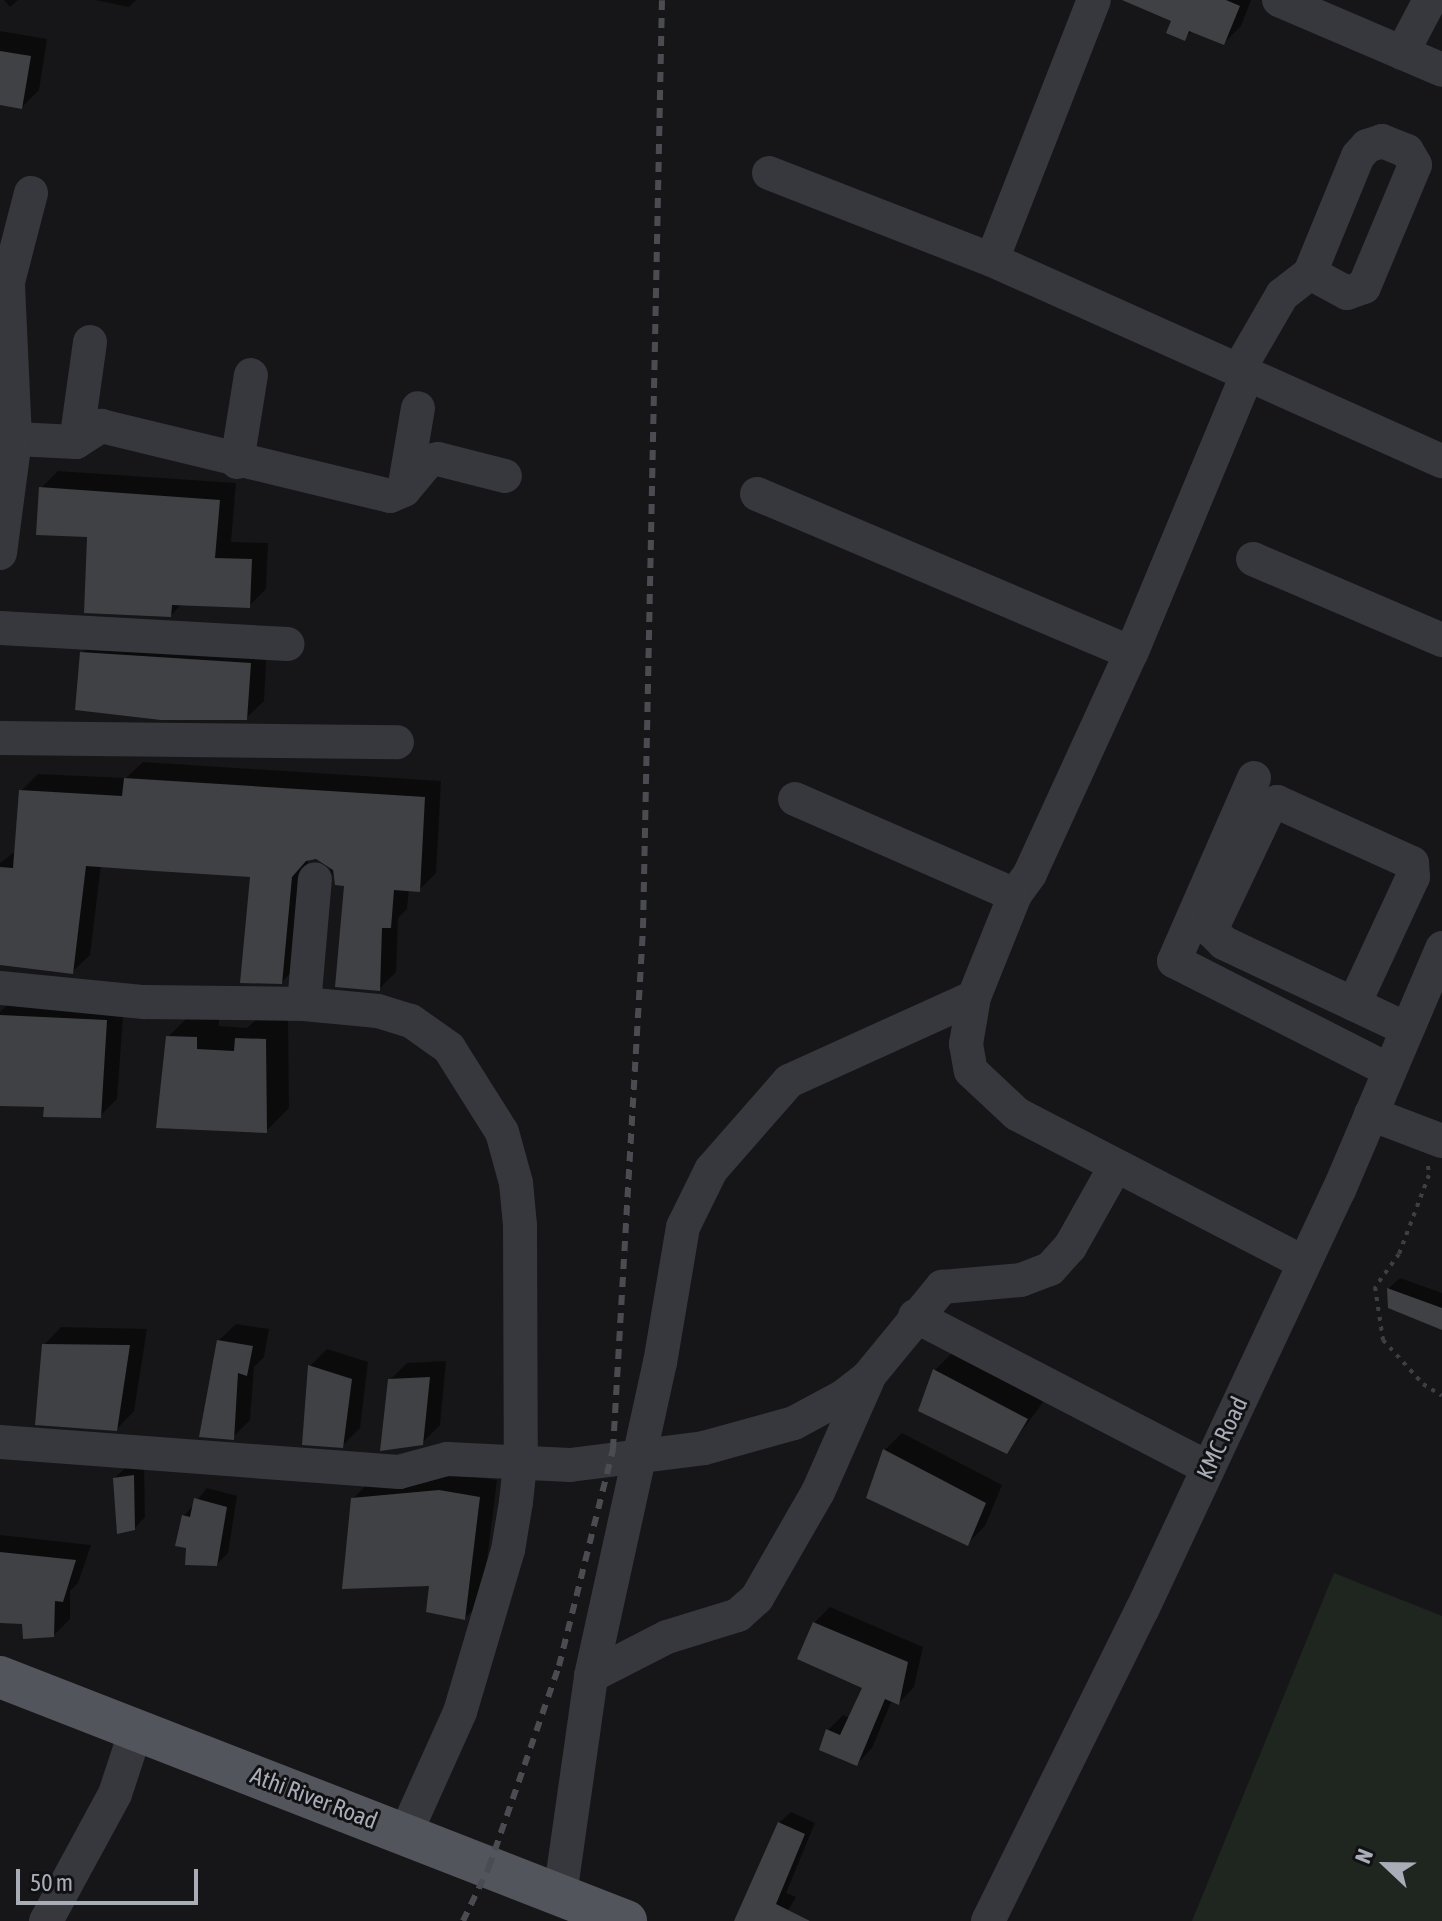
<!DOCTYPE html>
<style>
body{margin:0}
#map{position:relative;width:1442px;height:1921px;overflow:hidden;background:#161618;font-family:"Asap Condensed",sans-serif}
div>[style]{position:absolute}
.green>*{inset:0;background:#1e261f}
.shadow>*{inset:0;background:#0007}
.building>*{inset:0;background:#404145}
.path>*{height:4px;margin-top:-2px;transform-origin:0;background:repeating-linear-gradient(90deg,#3d3f44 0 4px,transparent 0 10px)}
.minor>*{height:34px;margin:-17px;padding:0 17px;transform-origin:17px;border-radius:17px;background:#37383d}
.major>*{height:42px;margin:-21px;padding:0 21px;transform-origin:21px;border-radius:21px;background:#53555c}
.rail>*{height:6px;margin-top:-3px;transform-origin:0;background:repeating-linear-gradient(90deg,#4a4c52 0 10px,transparent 0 18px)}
span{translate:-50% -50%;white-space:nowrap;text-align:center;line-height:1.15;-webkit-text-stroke:6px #111113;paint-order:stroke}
.street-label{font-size:24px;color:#a8adb8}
.north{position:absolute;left:1346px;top:1825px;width:80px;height:80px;-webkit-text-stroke:6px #111113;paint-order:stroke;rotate:292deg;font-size:22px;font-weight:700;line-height:32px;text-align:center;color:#a8adb8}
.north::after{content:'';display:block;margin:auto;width:28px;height:36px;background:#a8adb8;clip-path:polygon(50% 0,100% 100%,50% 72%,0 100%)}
.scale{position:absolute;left:16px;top:1869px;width:182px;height:36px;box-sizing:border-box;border:4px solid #a8adb8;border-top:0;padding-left:10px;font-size:24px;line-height:28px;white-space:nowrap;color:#a8adb8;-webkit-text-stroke:6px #111113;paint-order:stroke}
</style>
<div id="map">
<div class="green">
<div style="clip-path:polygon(1334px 1573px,1442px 1616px,1442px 1921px,1192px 1921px)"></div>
</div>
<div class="shadow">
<div style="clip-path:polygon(4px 0,18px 0,10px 7px)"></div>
<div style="clip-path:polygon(95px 0,136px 0,129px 7px)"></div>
<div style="clip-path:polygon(1156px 0,1251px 0,1241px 26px,1224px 43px,1192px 31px,1184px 38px)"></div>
<div style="clip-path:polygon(0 31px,47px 39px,39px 90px,22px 107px,0 103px)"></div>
<div style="clip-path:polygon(58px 471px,236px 483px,231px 542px,268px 543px,266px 589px,249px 606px,182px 604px,171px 615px,41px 488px)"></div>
<div style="clip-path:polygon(100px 636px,267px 646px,264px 701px,246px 718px,82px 653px)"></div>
<div style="clip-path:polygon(143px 762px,441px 781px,436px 873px,419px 890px,409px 889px,407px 909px,398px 918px,396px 972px,379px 989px,346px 884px,336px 883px,327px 860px,308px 859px,299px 964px,282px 982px,252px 875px,101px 865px,90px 955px,72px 972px,0 963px,0 863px,16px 851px,21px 791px,38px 774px,126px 778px)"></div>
<div style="clip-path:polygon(13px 999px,124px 1004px,117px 1099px,100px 1116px,46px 1105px,0 1104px,0 1012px)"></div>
<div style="clip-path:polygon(191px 1014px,219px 1015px,219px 1026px,247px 1028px,260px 1016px,288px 1017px,289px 1108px,266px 1131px,168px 1037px)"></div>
<div style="clip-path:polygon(1400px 1278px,1442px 1293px,1442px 1328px,1390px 1307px,1389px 1288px)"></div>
<div style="clip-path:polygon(236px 1324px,269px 1329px,264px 1357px,254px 1367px,250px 1420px,233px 1437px,218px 1341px)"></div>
<div style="clip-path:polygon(61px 1327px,147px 1329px,134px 1411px,117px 1429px,44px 1345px)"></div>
<div style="clip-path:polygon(327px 1349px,368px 1362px,360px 1428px,342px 1446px,310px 1366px)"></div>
<div style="clip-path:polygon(952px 1353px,1044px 1401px,1006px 1452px,935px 1370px)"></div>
<div style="clip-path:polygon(446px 1361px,440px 1425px,422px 1443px,390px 1380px,407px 1363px)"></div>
<div style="clip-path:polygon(902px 1433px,1002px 1485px,985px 1526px,968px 1543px,868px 1497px,885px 1450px)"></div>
<div style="clip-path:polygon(144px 1465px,145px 1517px,134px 1529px,115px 1478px,126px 1467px)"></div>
<div style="clip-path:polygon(457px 1474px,497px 1480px,482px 1601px,465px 1618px,353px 1499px,370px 1481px)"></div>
<div style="clip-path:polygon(207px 1488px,237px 1496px,228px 1553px,217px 1564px,188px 1546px,184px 1516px)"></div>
<div style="clip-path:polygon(0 1535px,91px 1545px,78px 1583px,70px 1591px,70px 1619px,53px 1636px,24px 1622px,0 1621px)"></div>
<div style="clip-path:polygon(830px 1607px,923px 1647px,914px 1687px,899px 1703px,892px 1700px,872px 1748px,857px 1764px,828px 1730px,843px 1715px,850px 1718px,864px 1687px,814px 1623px)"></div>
<div style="clip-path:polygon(791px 1812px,815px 1823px,786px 1893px,796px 1897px,782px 1921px,746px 1921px,779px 1823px)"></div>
</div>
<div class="building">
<div style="clip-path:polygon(1122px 0,1226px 0,1240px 6px,1224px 45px,1189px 31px,1185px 41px,1166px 33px,1171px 21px)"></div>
<div style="clip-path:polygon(0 51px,31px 56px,22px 109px,0 105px)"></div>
<div style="clip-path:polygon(39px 487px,220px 500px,215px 558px,252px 559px,250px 608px,172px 605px,171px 617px,84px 613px,87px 537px,36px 535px)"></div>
<div style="clip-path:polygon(80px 652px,251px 663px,247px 720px,161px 720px,75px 710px)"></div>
<div style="clip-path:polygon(124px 778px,425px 797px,420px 892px,394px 890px,391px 928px,382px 928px,380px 991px,335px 987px,344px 886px,335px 885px,333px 870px,316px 859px,306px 861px,292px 877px,282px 984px,240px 983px,250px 877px,155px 871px,86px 866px,73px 974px,0 965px,0 867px,13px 868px,19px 790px,122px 796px)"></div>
<div style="clip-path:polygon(0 1015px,107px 1020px,101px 1118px,43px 1117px,44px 1107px,0 1106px)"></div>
<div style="clip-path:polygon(166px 1036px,197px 1037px,197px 1049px,234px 1051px,235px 1038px,266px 1039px,267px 1133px,156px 1128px)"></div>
<div style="clip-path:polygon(1387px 1288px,1442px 1308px,1442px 1330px,1388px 1308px)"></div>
<div style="clip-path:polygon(217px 1340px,253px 1346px,247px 1376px,238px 1373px,234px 1440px,199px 1437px)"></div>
<div style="clip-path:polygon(42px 1344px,130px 1345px,117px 1431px,35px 1425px)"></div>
<div style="clip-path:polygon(308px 1365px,352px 1379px,343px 1448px,302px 1445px)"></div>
<div style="clip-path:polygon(933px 1369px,1028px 1419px,1007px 1454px,918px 1411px)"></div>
<div style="clip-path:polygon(430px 1377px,423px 1445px,380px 1451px,388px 1379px)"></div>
<div style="clip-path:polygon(883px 1449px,986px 1503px,968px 1546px,866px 1498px)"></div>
<div style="clip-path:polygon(134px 1475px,135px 1530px,117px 1534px,113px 1478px)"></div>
<div style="clip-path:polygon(439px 1490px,480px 1497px,465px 1620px,426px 1612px,429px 1586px,342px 1589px,351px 1498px)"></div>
<div style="clip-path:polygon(194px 1498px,227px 1507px,217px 1566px,185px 1565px,186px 1548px,175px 1546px,182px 1515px,190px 1517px)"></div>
<div style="clip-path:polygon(0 1552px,76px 1560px,63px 1602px,55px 1601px,54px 1637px,23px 1639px,22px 1624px,0 1623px)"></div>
<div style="clip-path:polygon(813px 1622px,908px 1662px,899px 1705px,885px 1699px,857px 1766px,819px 1750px,826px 1729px,840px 1735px,862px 1688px,797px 1659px)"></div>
<div style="clip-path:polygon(778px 1822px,805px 1834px,776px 1904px,810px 1921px,734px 1921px)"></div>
</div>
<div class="path">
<div style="left:1428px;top:1166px;width:9px;rotate:84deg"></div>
<div style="left:1429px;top:1175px;width:85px;rotate:110.8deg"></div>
<div style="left:1399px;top:1254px;width:41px;rotate:126deg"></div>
<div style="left:1375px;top:1287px;width:54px;rotate:81.4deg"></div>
<div style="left:1383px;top:1340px;width:59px;rotate:47.7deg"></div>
<div style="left:1423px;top:1384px;width:22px;rotate:32deg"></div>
</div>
<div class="minor">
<div style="left:1279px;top:0;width:177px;rotate:23.2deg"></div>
<div style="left:1402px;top:53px;width:60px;rotate:-62.2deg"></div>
<div style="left:769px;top:173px;width:239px;rotate:21.3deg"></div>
<div style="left:992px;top:260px;width:493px;rotate:24.1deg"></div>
<div style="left:992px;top:260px;width:279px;rotate:-68.6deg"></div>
<div style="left:1238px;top:371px;width:88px;rotate:-59.9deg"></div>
<div style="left:1282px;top:295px;width:36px;rotate:-38deg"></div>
<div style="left:1310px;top:273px;width:126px;rotate:-67.7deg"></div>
<div style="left:1358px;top:156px;width:13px;rotate:-48deg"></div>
<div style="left:1367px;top:146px;width:16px;rotate:-18deg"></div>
<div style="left:1382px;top:141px;width:27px;rotate:22deg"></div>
<div style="left:1407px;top:151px;width:16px;rotate:60deg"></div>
<div style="left:1415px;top:165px;width:132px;rotate:112.7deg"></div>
<div style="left:1364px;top:287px;width:18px;rotate:161deg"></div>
<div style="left:1347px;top:293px;width:42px;rotate:-151.6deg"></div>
<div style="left:1247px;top:375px;width:301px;rotate:112.6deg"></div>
<div style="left:1131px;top:653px;width:243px;rotate:114.6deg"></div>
<div style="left:1030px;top:874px;width:26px;rotate:126deg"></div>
<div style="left:1015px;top:895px;width:110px;rotate:111.9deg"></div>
<div style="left:974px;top:997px;width:48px;rotate:99.7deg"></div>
<div style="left:966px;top:1044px;width:27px;rotate:80deg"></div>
<div style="left:971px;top:1071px;width:63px;rotate:43.1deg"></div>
<div style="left:1017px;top:1114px;width:323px;rotate:27.4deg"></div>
<div style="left:15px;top:439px;width:61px;rotate:2.8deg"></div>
<div style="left:76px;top:442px;width:30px;rotate:-33deg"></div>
<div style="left:101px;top:426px;width:297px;rotate:13.6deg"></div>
<div style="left:390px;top:496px;width:15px;rotate:-23deg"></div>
<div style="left:404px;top:490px;width:38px;rotate:-50deg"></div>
<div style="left:428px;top:461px;width:10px;rotate:-11deg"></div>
<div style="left:438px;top:459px;width:69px;rotate:14.2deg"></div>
<div style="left:76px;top:442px;width:101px;rotate:-82deg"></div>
<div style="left:237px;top:462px;width:88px;rotate:-80.9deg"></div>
<div style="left:404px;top:490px;width:83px;rotate:-80.3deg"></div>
<div style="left:757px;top:494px;width:406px;rotate:23deg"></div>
<div style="left:0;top:553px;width:115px;rotate:-82.5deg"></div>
<div style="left:15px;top:439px;width:157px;rotate:-92.6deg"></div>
<div style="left:8px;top:282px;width:92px;rotate:-75.5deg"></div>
<div style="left:1253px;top:559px;width:206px;rotate:23.2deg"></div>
<div style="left:0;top:628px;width:288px;rotate:3.2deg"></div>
<div style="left:0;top:738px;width:397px;rotate:0.6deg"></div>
<div style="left:1254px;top:778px;width:200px;rotate:113.6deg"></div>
<div style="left:1174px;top:961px;width:241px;rotate:26.9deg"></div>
<div style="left:795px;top:799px;width:240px;rotate:23.6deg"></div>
<div style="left:0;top:988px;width:145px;rotate:5.6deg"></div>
<div style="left:144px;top:1002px;width:160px;rotate:0.7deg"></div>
<div style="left:304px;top:1004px;width:74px;rotate:5.4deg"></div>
<div style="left:378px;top:1011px;width:34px;rotate:17deg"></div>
<div style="left:411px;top:1021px;width:47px;rotate:35.4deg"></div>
<div style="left:449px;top:1048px;width:99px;rotate:57.8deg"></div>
<div style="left:502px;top:1132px;width:53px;rotate:74.6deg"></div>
<div style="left:516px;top:1183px;width:42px;rotate:84.6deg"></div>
<div style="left:520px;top:1225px;width:230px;rotate:89.8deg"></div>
<div style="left:521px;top:1455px;width:47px;rotate:96.1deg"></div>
<div style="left:516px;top:1502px;width:49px;rotate:99.5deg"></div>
<div style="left:508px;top:1550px;width:169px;rotate:106.5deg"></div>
<div style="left:460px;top:1712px;width:132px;rotate:114.2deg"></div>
<div style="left:304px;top:1004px;width:125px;rotate:-85deg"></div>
<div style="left:1354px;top:1004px;width:140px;rotate:-65.1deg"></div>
<div style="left:1413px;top:877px;width:14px;rotate:-94deg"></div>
<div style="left:1412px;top:863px;width:148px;rotate:-155.7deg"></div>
<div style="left:1277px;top:802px;width:14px;rotate:135deg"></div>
<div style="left:1267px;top:812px;width:131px;rotate:115.4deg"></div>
<div style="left:1211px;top:930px;width:18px;rotate:45deg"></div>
<div style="left:1224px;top:943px;width:202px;rotate:25.2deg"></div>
<div style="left:1371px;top:1114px;width:76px;rotate:20.8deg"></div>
<div style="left:915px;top:1316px;width:330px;rotate:27.4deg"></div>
<div style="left:0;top:1442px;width:400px;rotate:4.3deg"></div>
<div style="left:399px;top:1472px;width:50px;rotate:-15.2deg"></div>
<div style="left:447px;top:1459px;width:123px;rotate:2.8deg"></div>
<div style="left:570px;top:1465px;width:135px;rotate:-7.2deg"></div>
<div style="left:704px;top:1448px;width:93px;rotate:-15.5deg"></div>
<div style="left:794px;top:1423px;width:57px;rotate:-28.4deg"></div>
<div style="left:844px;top:1396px;width:31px;rotate:-38deg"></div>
<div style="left:868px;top:1377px;width:117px;rotate:-50.6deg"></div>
<div style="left:942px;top:1287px;width:79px;rotate:-5.1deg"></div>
<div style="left:1021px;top:1280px;width:31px;rotate:-21deg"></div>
<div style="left:1050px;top:1269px;width:30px;rotate:-48deg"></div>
<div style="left:1070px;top:1247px;width:90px;rotate:-60.6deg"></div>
<div style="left:591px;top:1676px;width:85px;rotate:-27.2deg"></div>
<div style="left:667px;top:1637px;width:74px;rotate:-17.2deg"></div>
<div style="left:738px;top:1615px;width:25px;rotate:-42deg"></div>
<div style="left:757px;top:1598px;width:122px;rotate:-60.1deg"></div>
<div style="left:818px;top:1492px;width:124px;rotate:-66.1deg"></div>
<div style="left:560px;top:1895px;width:221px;rotate:-81.9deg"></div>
<div style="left:591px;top:1676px;width:321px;rotate:-77.6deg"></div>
<div style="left:660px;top:1363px;width:138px;rotate:-80.4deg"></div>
<div style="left:683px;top:1227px;width:64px;rotate:-63.8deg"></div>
<div style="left:711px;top:1170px;width:118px;rotate:-48.8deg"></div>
<div style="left:789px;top:1081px;width:203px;rotate:-24.4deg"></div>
<div style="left:46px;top:1921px;width:145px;rotate:-61.5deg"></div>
<div style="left:115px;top:1794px;width:67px;rotate:-71.8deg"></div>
<div style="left:988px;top:1921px;width:347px;rotate:-63.7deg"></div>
<div style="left:1142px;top:1610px;width:464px;rotate:-64.9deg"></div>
<div style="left:1339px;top:1190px;width:263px;rotate:-66.9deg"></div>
</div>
<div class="major">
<div style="left:0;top:1677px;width:672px;rotate:21.29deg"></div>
</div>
<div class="rail">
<div style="left:463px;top:1921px;width:60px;rotate:-64.3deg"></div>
<div style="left:489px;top:1867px;width:213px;rotate:-70.8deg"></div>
<div style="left:559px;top:1666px;width:224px;rotate:-76deg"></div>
<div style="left:613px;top:1449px;width:522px;rotate:-86.7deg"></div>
<div style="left:643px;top:928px;width:928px;rotate:-88.83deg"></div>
</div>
<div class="street-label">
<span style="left:1222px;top:1438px;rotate:-65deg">KMC Road</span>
<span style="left:314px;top:1798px;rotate:21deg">Athi River Road</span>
</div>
<div class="north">N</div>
<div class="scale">50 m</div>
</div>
